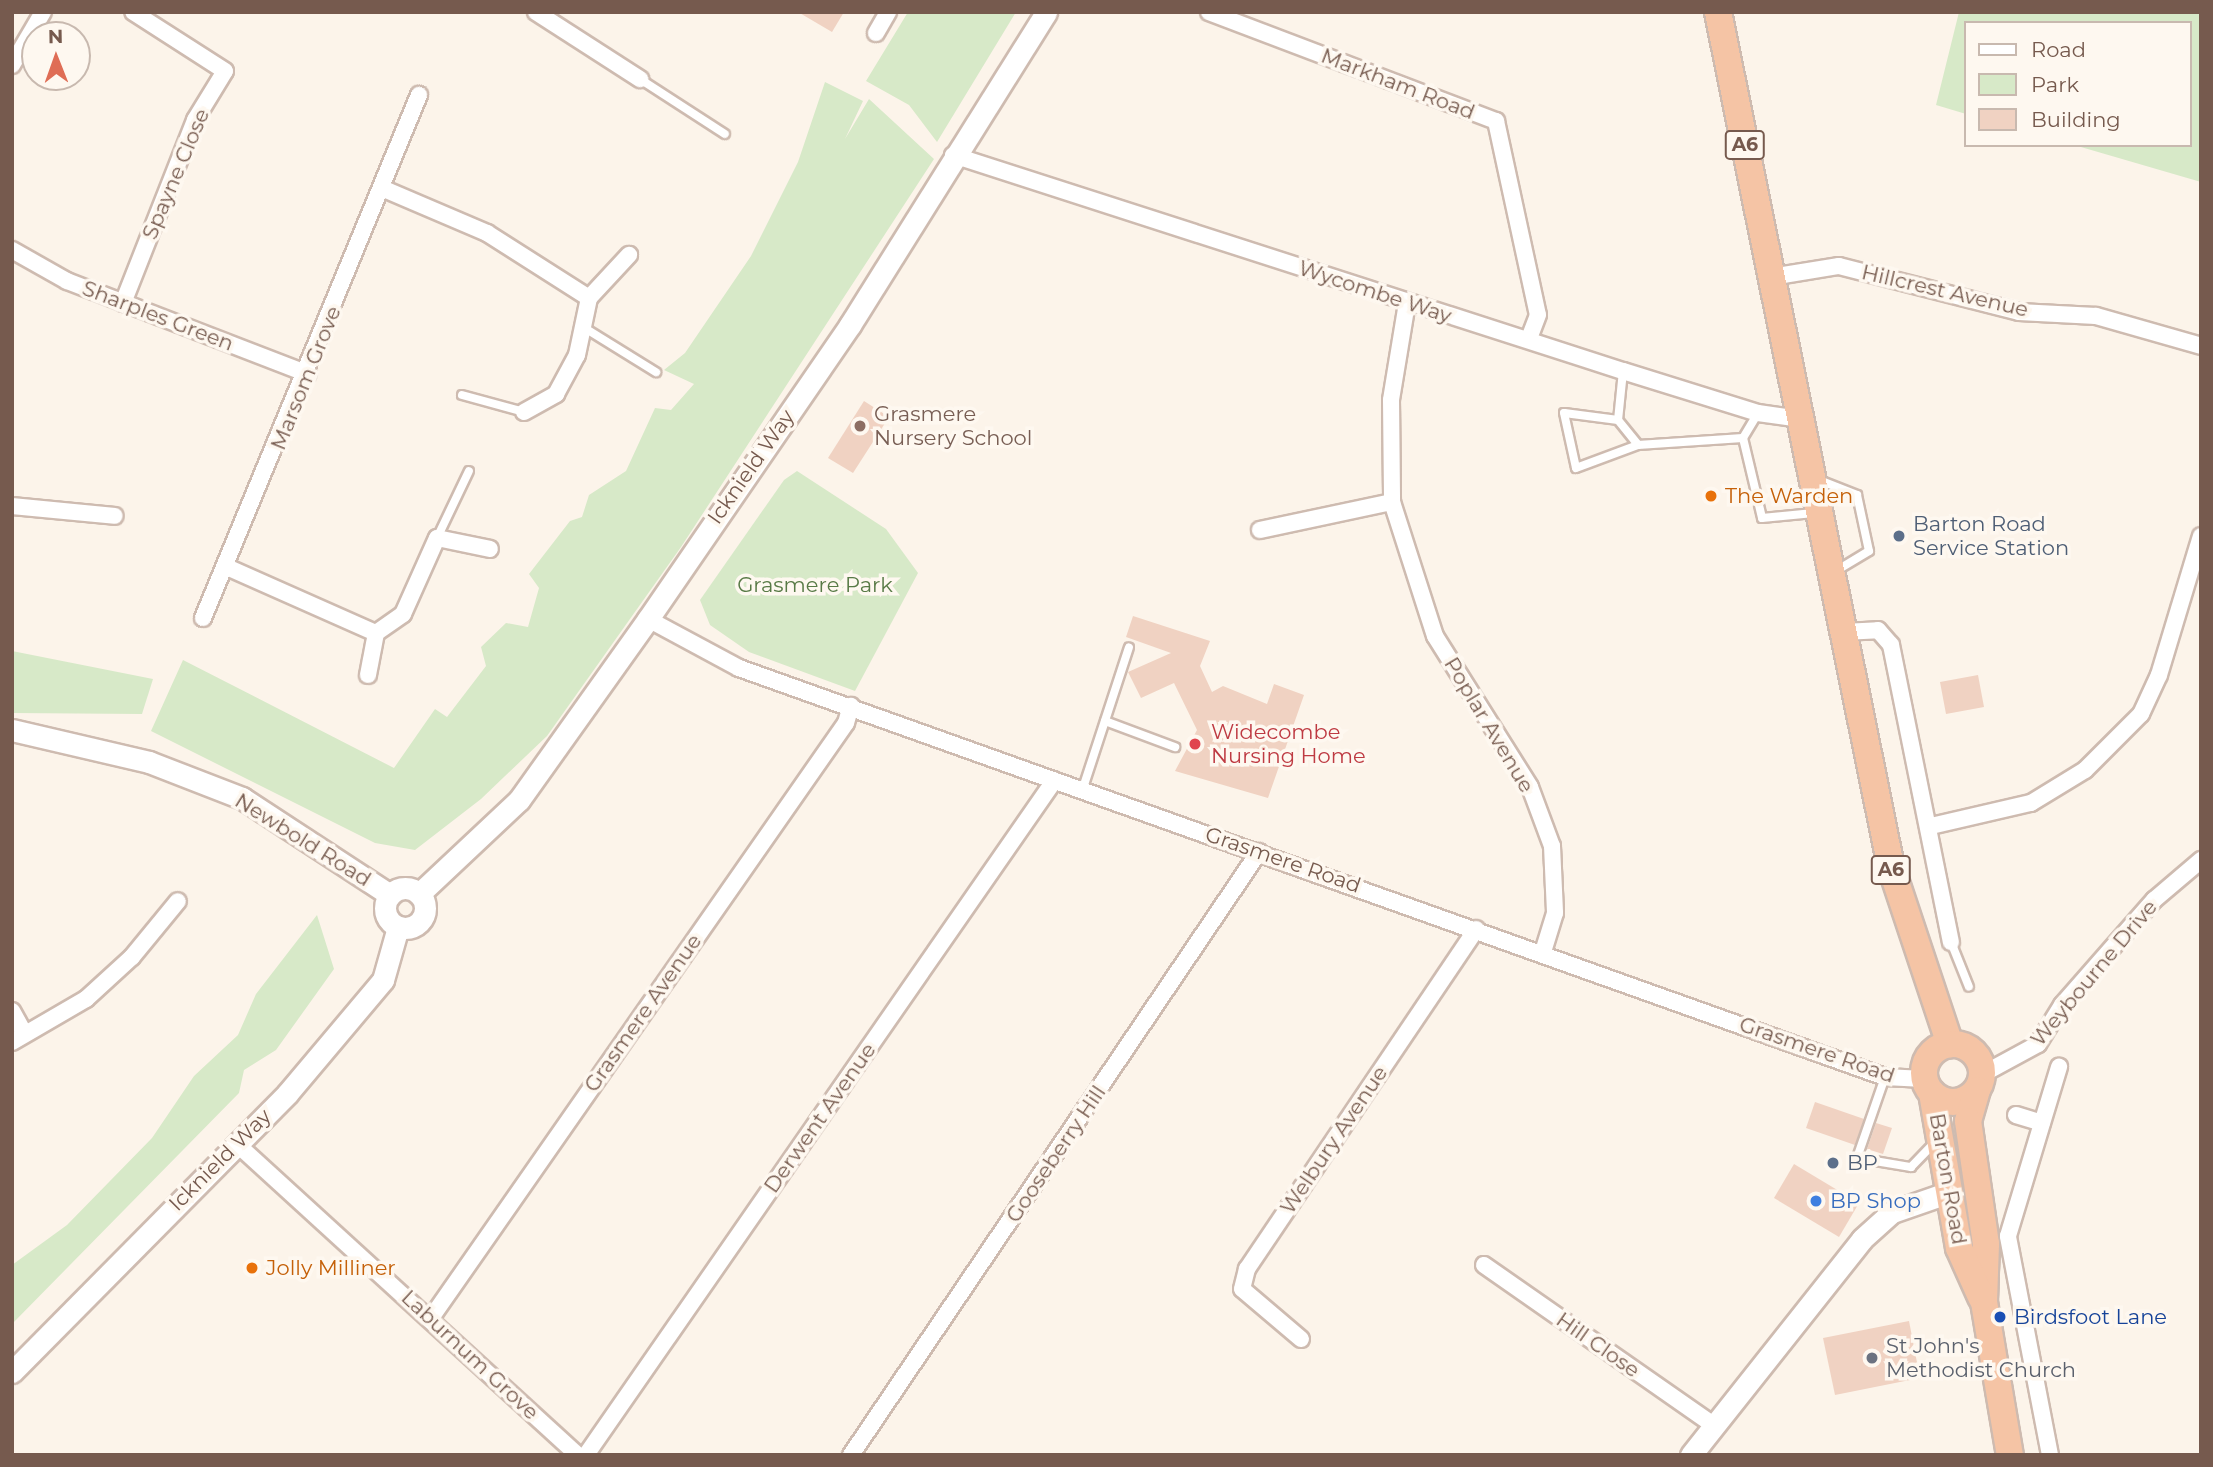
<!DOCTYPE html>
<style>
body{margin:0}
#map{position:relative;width:2213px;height:1467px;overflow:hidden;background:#fcf4ea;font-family:Montserrat,sans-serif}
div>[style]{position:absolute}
.green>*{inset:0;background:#d7e9c8}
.building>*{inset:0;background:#f0d2c2}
.roads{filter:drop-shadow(2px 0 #cebbb0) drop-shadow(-2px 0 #cebbb0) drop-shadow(0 2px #cebbb0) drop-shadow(0 -2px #cebbb0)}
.service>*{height:8px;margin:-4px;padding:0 4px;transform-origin:4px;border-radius:4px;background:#fff}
.minor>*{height:16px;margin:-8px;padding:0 8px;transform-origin:8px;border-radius:8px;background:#fff}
.tertiary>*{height:21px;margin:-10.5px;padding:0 10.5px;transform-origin:10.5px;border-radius:10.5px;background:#fff}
.tertiary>.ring{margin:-10.5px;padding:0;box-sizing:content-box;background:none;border:21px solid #fff;border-radius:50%}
.trunk>*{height:26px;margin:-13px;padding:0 13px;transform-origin:13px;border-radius:13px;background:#f5c4a5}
.trunk>.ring{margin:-13px;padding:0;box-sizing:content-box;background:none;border:26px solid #f5c4a5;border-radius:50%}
.dots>*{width:19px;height:19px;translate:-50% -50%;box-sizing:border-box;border:4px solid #fef8f0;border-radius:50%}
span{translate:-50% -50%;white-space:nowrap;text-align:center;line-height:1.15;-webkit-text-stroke:7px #fef8f0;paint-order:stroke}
.shield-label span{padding:2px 5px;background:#fef8f0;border:2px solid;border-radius:5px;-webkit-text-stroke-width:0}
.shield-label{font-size:19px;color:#765a4e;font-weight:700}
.street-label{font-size:21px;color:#765a4e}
.education-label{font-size:21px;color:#785e54}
.left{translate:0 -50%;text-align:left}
.food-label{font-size:21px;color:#c56008}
.service-label{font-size:21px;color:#4e5e75}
.park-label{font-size:21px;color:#587a46}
.health-label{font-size:21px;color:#be3a42}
.shop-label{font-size:21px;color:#366cbe}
.transit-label{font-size:21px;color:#164399}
.worship-label{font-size:21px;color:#5b616d}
.frame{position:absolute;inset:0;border:14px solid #765a4e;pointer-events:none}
.legend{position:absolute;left:1964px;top:21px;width:228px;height:126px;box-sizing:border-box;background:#fef8f0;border:2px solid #c8b9af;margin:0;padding:9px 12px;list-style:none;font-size:21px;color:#765a4e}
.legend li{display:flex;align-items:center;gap:14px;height:35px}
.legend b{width:35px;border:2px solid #c8b9af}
.north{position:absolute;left:21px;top:21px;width:70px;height:70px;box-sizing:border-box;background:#fef8f0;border:2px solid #c8b9af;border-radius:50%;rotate:359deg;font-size:19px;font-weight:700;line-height:28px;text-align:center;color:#765a4e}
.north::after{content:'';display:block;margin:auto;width:24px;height:32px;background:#df6d55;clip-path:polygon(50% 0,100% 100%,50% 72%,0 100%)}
</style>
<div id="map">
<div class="green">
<div style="clip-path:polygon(908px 12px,1016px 12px,937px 142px,909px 105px,866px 81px)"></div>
<div style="clip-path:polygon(1959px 12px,2201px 12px,2201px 182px,2074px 145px,2190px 145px,2190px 23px,1966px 23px,1966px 114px,1936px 105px)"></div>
<div style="clip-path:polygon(825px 82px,863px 101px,845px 139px,869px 99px,934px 159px,681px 547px,547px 736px,481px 799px,415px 850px,375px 843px,151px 731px,183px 660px,394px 768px,435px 709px,447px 717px,486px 666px,481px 647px,506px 623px,528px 627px,539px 588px,529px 574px,570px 521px,582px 517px,589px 495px,626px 471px,655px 408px,671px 410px,694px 384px,664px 370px,685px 353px,751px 256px,798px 162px)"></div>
<div style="clip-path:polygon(797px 471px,886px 529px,918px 573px,855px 691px,749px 652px,710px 625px,700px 600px,784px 480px)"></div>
<div style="clip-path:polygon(12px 651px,153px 679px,142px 714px,12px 713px)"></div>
<div style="clip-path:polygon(317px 915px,334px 969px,276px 1050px,244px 1070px,239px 1093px,12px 1324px,12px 1265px,67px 1225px,152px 1138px,194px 1076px,238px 1035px,256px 994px)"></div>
</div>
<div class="building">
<div style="clip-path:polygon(798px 12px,844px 12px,832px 32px)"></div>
<div style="clip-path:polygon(864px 401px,889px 417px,853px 473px,828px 458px)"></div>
<div style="clip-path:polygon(1133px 616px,1210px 641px,1200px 666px,1212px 692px,1223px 686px,1267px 704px,1274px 684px,1304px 695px,1268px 798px,1175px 771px,1197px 730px,1174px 683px,1141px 698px,1128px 672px,1171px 653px,1126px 637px)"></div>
<div style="clip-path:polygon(1978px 675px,1984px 707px,1946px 714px,1940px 682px)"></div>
<div style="clip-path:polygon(1815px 1102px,1864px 1119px,1855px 1145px,1806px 1128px)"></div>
<div style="clip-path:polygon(1876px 1123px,1892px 1128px,1883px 1154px,1867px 1149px)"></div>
<div style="clip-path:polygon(1794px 1164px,1859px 1203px,1839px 1237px,1774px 1198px)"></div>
<div style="clip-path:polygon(1909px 1321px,1920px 1378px,1835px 1395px,1823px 1338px)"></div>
</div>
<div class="roads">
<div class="service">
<div style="left:640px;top:79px;width:101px;rotate:32.9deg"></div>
<div style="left:583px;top:327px;width:86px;rotate:31.7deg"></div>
<div style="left:1623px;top:371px;width:49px;rotate:95.8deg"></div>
<div style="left:1618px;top:420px;width:32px;rotate:51deg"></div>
<div style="left:1638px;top:445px;width:105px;rotate:-3.8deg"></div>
<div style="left:1743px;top:438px;width:29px;rotate:-59deg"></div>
<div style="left:462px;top:395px;width:64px;rotate:15.3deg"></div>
<div style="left:1618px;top:420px;width:54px;rotate:-172.6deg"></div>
<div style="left:1564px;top:413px;width:56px;rotate:77.7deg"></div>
<div style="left:1576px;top:468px;width:66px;rotate:-20.4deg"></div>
<div style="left:1743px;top:438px;width:82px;rotate:76.6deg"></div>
<div style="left:1762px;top:518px;width:52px;rotate:-5.5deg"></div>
<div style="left:1819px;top:480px;width:41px;rotate:21.5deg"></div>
<div style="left:1857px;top:495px;width:57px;rotate:77.9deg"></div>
<div style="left:1869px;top:551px;width:39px;rotate:149deg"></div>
<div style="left:437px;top:538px;width:74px;rotate:-64.5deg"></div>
<div style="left:1105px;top:721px;width:75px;rotate:20.4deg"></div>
<div style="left:1082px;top:791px;width:151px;rotate:-71.9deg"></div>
<div style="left:1951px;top:942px;width:48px;rotate:68.2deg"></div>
<div style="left:1885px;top:1077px;width:86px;rotate:109.1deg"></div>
<div style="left:1857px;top:1158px;width:55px;rotate:9.5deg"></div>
<div style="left:1911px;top:1167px;width:36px;rotate:-46deg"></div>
</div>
<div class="minor">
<div style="left:536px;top:12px;width:124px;rotate:32.8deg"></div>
<div style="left:1209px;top:12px;width:307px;rotate:20.8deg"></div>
<div style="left:1496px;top:121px;width:198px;rotate:77.8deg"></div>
<div style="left:1538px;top:315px;width:26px;rotate:111deg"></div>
<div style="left:876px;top:33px;width:24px;rotate:-60deg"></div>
<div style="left:12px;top:65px;width:61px;rotate:-59.7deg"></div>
<div style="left:953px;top:155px;width:704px;rotate:17.87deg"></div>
<div style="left:1623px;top:371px;width:141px;rotate:17.3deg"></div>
<div style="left:1758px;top:413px;width:42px;rotate:8.1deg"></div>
<div style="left:384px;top:189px;width:112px;rotate:23.1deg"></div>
<div style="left:487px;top:233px;width:121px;rotate:32.5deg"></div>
<div style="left:12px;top:250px;width:63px;rotate:29.4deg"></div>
<div style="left:67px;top:281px;width:258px;rotate:21.1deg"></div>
<div style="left:1771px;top:277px;width:69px;rotate:-9.2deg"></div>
<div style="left:1839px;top:266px;width:186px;rotate:14.3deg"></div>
<div style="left:2019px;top:312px;width:77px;rotate:3deg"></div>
<div style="left:2096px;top:316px;width:109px;rotate:15.9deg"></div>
<div style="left:123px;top:303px;width:197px;rotate:-68.5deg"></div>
<div style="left:195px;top:120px;width:57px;rotate:-58.5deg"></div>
<div style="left:225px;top:71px;width:109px;rotate:-147.3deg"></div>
<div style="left:1407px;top:303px;width:98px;rotate:99.4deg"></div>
<div style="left:1391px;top:400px;width:102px;rotate:89.4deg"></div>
<div style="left:1392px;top:502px;width:141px;rotate:72.2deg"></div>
<div style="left:1435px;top:636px;width:178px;rotate:57.8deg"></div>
<div style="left:1530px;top:787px;width:63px;rotate:69.6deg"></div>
<div style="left:1552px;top:846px;width:67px;rotate:87.4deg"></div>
<div style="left:1555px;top:913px;width:41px;rotate:107.1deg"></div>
<div style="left:524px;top:412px;width:37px;rotate:-29deg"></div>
<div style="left:556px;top:394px;width:44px;rotate:-61.7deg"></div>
<div style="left:577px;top:355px;width:58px;rotate:-78.1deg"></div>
<div style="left:589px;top:298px;width:59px;rotate:-47.1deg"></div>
<div style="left:12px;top:506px;width:103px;rotate:5.5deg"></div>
<div style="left:1260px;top:530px;width:135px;rotate:-12deg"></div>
<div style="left:229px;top:568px;width:161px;rotate:23.9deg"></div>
<div style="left:376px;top:633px;width:33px;rotate:-35deg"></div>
<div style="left:403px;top:614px;width:83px;rotate:-65.9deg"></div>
<div style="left:437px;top:538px;width:54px;rotate:11.7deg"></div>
<div style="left:203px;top:618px;width:566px;rotate:-67.56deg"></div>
<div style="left:648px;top:619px;width:103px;rotate:28.3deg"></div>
<div style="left:739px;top:668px;width:1217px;rotate:19.64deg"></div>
<div style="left:1885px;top:1077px;width:39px;rotate:3deg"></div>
<div style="left:1843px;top:632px;width:35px;rotate:-3deg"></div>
<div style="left:1878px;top:630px;width:20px;rotate:49deg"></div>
<div style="left:1891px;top:645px;width:303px;rotate:78.6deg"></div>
<div style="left:368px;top:675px;width:43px;rotate:-79.2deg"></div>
<div style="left:1931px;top:826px;width:103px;rotate:-13deg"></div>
<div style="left:2031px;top:803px;width:63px;rotate:-31.4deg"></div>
<div style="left:2085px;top:770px;width:79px;rotate:-45deg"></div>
<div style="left:2141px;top:714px;width:43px;rotate:-65.2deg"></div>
<div style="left:2159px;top:675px;width:145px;rotate:-73.2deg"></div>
<div style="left:12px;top:1011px;width:26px;rotate:61deg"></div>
<div style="left:12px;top:1042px;width:86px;rotate:-30.2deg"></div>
<div style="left:86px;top:999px;width:62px;rotate:-42.4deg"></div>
<div style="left:132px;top:957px;width:72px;rotate:-50.6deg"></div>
<div style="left:1981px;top:1075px;width:65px;rotate:-28.5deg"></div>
<div style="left:2038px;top:1044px;width:46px;rotate:-58.4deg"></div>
<div style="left:2062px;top:1005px;width:140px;rotate:-48.8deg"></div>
<div style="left:2154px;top:900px;width:62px;rotate:-40.4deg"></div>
<div style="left:2016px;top:1115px;width:27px;rotate:17deg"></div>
<div style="left:237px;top:1144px;width:462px;rotate:42.4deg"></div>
<div style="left:1484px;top:1265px;width:279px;rotate:34.9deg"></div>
<div style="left:431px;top:1318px;width:725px;rotate:-55.11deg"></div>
<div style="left:846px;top:723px;width:18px;rotate:-74deg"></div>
<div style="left:1301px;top:1339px;width:77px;rotate:-139.7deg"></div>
<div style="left:1242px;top:1289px;width:21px;rotate:-76deg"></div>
<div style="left:1247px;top:1269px;width:410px;rotate:-56deg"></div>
<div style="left:586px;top:1455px;width:821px;rotate:-55.23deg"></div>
<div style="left:851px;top:1455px;width:728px;rotate:-55.92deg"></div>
<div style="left:2050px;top:1455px;width:223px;rotate:-100.9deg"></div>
<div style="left:2008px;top:1236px;width:177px;rotate:-73.2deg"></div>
</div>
<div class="tertiary">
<div style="left:12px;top:730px;width:141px;rotate:13.1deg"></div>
<div style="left:149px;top:762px;width:100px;rotate:21.2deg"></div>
<div style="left:242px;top:798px;width:177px;rotate:33.2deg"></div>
<div class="ring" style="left:385px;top:888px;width:19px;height:19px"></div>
<div style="left:419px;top:894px;width:137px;rotate:-43.2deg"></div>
<div style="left:519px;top:800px;width:222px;rotate:-54.5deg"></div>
<div style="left:648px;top:619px;width:357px;rotate:-55.5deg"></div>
<div style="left:850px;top:325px;width:369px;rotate:-57.9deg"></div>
<div style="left:12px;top:1372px;width:391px;rotate:-45.3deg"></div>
<div style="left:287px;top:1094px;width:149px;rotate:-49.9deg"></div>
<div style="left:383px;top:980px;width:55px;rotate:-74.2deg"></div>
<div style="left:1691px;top:1455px;width:275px;rotate:-51.6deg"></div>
<div style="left:1862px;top:1239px;width:40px;rotate:-42deg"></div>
<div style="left:1892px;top:1212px;width:58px;rotate:-19.1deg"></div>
</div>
<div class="trunk">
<div style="left:1718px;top:12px;width:872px;rotate:78.56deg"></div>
<div style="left:1891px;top:867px;width:187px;rotate:71.6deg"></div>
<div class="ring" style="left:1924px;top:1044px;width:32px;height:32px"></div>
<div style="left:1977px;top:1090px;width:32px;rotate:106deg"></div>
<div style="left:1968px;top:1121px;width:124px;rotate:81.7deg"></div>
<div style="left:1986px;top:1244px;width:58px;rotate:92deg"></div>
<div style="left:1984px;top:1302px;width:155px;rotate:80.4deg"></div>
<div style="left:1932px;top:1093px;width:157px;rotate:80.1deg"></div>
<div style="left:1959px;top:1248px;width:54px;rotate:65.8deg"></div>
</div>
</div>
<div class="dots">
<div style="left:860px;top:426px;background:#8d6e63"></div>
<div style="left:1711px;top:496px;background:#e8710a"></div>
<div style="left:1899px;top:536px;background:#5c6f8a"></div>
<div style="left:1195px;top:744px;background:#e0444e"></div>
<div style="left:1833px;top:1163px;background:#5c6f8a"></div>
<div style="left:1816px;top:1201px;background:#3f7fe0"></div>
<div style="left:252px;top:1268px;background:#e8710a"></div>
<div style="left:2000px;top:1317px;background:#1a4fb4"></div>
<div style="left:1872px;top:1358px;background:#6b7280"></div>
</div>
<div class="shield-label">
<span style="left:1745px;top:145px">A6</span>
<span style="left:1891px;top:870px">A6</span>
</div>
<div class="street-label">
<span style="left:1398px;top:84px;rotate:21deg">Markham Road</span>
<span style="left:176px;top:174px;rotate:-67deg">Spayne Close</span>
<span style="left:1945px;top:291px;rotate:13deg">Hillcrest Avenue</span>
<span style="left:1375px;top:292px;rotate:18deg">Wycombe Way</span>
<span style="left:158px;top:316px;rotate:21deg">Sharples Green</span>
<span style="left:306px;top:378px;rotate:-68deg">Marsom Grove</span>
<span style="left:751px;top:467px;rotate:-55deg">Icknield Way</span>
<span style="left:1489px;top:725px;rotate:59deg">Poplar Avenue</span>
<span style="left:303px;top:840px;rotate:32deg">Newbold Road</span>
<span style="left:1283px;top:860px;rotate:19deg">Grasmere Road</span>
<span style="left:2094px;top:973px;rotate:-50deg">Weybourne Drive</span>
<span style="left:643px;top:1013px;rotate:-55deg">Grasmere Avenue</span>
<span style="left:1817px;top:1050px;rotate:19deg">Grasmere Road</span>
<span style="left:820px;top:1118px;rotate:-55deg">Derwent Avenue</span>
<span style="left:1334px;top:1140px;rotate:-56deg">Welbury Avenue</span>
<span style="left:1056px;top:1154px;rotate:-56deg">Gooseberry Hill</span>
<span style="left:220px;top:1160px;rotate:-45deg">Icknield Way</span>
<span style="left:1948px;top:1179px;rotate:80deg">Barton Road</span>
<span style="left:1598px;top:1345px;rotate:35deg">Hill Close</span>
<span style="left:470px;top:1355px;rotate:43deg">Laburnum Grove</span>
</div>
<div class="education-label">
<span class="left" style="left:874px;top:426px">Grasmere<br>Nursery School</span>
</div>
<div class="food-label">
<span class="left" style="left:1725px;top:496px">The Warden</span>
<span class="left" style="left:266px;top:1268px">Jolly Milliner</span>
</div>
<div class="service-label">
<span class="left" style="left:1913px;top:536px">Barton Road<br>Service Station</span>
<span class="left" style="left:1847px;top:1163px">BP</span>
</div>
<div class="park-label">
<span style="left:815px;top:585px">Grasmere Park</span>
</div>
<div class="health-label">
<span class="left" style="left:1211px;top:744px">Widecombe<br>Nursing Home</span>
</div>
<div class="shop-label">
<span class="left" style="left:1830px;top:1201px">BP Shop</span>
</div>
<div class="transit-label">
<span class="left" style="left:2014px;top:1317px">Birdsfoot Lane</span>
</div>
<div class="worship-label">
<span class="left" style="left:1886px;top:1358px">St John's<br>Methodist Church</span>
</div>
<div class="frame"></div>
<ul class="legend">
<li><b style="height:9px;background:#fff"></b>Road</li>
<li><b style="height:19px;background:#d7e9c8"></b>Park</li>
<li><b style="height:19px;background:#f0d2c2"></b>Building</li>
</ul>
<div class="north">N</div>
</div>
